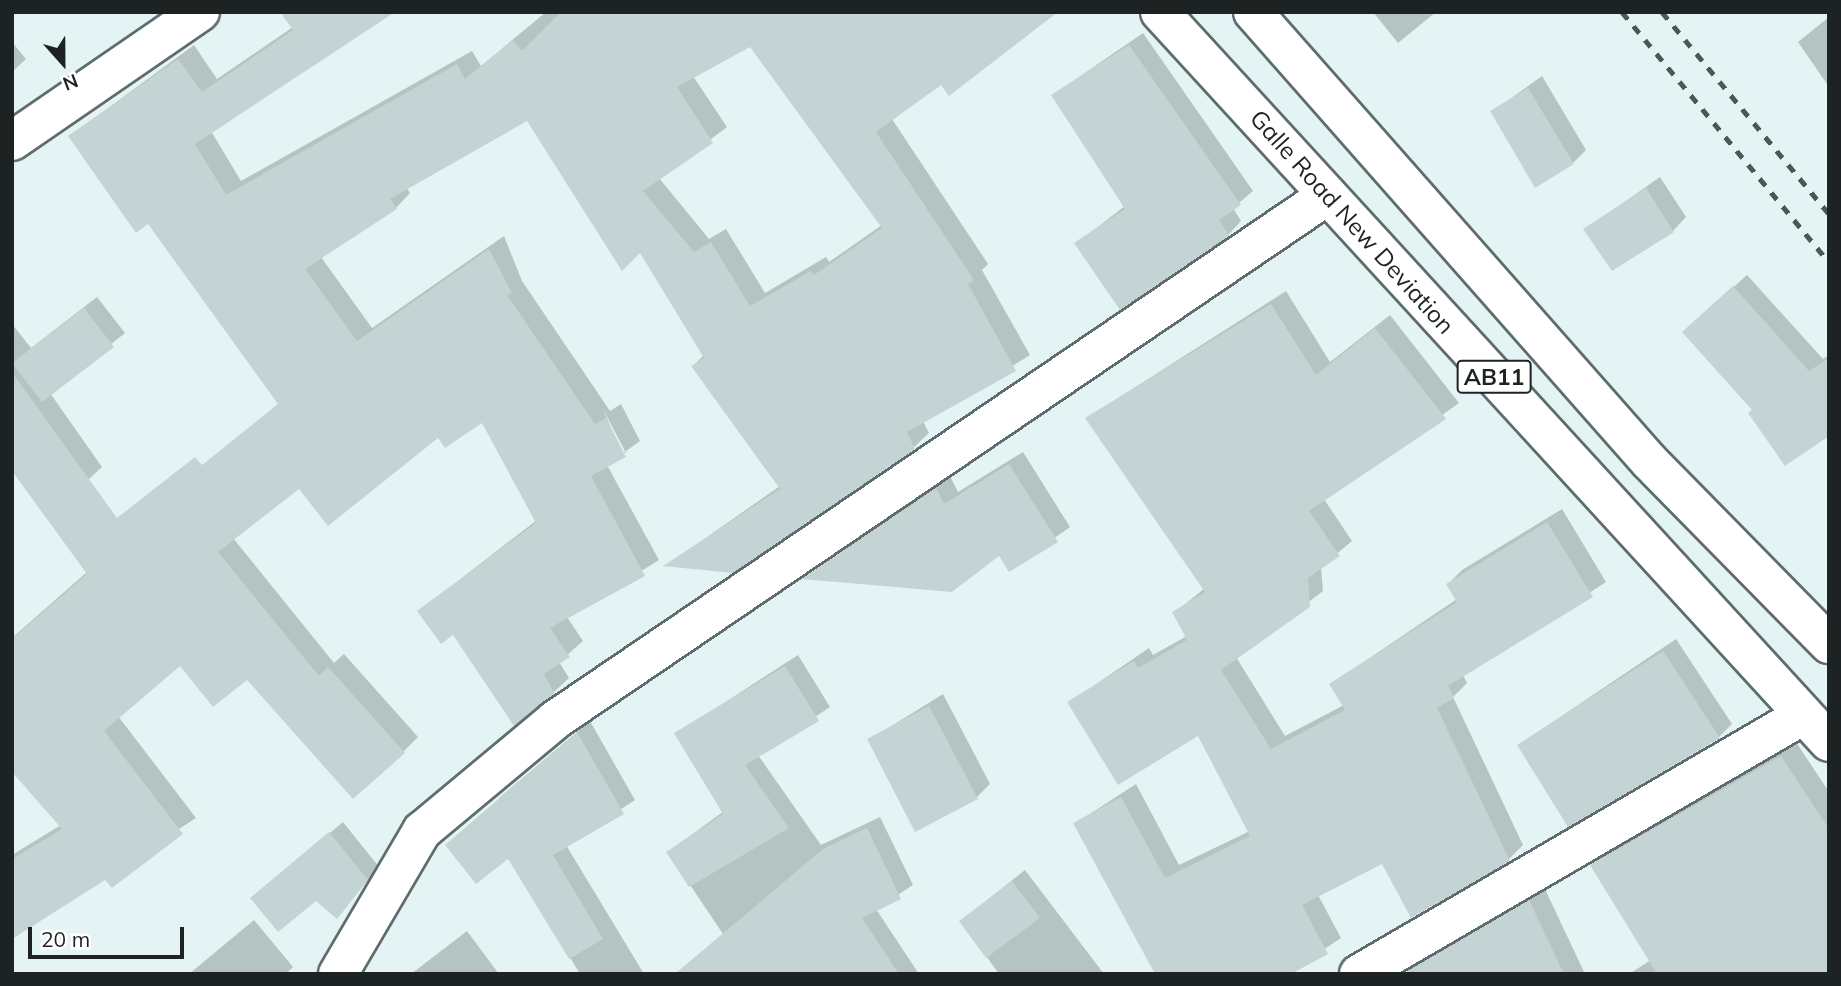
<!DOCTYPE html>
<style>
body{margin:0}
#map{position:relative;width:1841px;height:986px;overflow:hidden;background:#e4f4f4;font-family:Mulish,sans-serif}
div>[style]{position:absolute}
.shadow>*{inset:0;background:#0003}
.building>*{inset:0;background:#c4d4d4}
.roads{filter:drop-shadow(2px 0 #5f6c6d) drop-shadow(-2px 0 #5f6c6d) drop-shadow(0 2px #5f6c6d) drop-shadow(0 -2px #5f6c6d)}
.minor>*{height:38px;margin:-19px;padding:0 19px;transform-origin:19px;border-radius:19px;background:#fff}
.major>*{height:38px;margin:-19px;padding:0 19px;transform-origin:19px;border-radius:19px;background:#fff}
.rail>*{height:5px;margin-top:-2.5px;transform-origin:0;background:repeating-linear-gradient(90deg,#4e5555 0 9px,transparent 0 18px)}
span{translate:-50% -50%;white-space:nowrap;text-align:center;line-height:1.15;-webkit-text-stroke:5px #fff;paint-order:stroke}
.shield-label span{padding:2px 5px;background:#fff;border:2px solid;border-radius:5px;-webkit-text-stroke-width:0}
.shield-label{font-size:23px;color:#1d2222;font-weight:700}
.street-label{font-size:24px;color:#1d2222}
.frame{position:absolute;inset:0;border:14px solid #1d2222;pointer-events:none}
.north{position:absolute;left:28px;top:28px;width:70px;height:70px;-webkit-text-stroke:5px #fff;paint-order:stroke;rotate:159deg;font-size:19px;font-weight:700;line-height:28px;text-align:center;color:#1d2222}
.north::after{content:'';display:block;margin:auto;width:24px;height:32px;background:#1d2222;clip-path:polygon(50% 0,100% 100%,50% 72%,0 100%)}
.scale{position:absolute;left:28px;top:927px;width:156px;height:32px;box-sizing:border-box;border:4px solid #1d2222;border-top:0;padding-left:9px;font-size:21px;line-height:24px;white-space:nowrap;color:#1d2222;-webkit-text-stroke:5px #fff;paint-order:stroke}
</style>
<div id="map">
<div class="shadow">
<div style="clip-path:polygon(evenodd,387px 12px,211px 131px,241px 181px,472px 51px,481px 66px,546px 12px,1046px 12px,892px 119px,988px 264px,982px 270px,1030px 355px,923px 421px,929px 433px,914px 447px,732px 571px,667px 565px,780px 486px,693px 366px,704px 355px,641px 250px,527px 119px,406px 187px,410px 193px,396px 208px,321px 257px,372px 328px,504px 236px,522px 281px,610px 411px,621px 404px,640px 441px,607px 465px,659px 560px,567px 617px,583px 641px,559px 662px,569px 678px,554px 692px,419px 611px,537px 520px,482px 420px,299px 486px,233px 538px,334px 663px,344px 654px,418px 737px,403px 752px,248px 677px,180px 663px,118px 716px,196px 818px,12px 937px,12px 855px,61px 825px,12px 769px,12px 638px,279px 403px,149px 222px,70px 136px,194px 45px,217px 79px,293px 27px,387px 12px,750px 45px,882px 225px,829px 262px,826px 257px,765px 293px,726px 229px,709px 239px,659px 178px,727px 127px,693px 76px,750px 45px,387px 12px,603px 409px,626px 453px,622px 453px,603px 409px)"></div>
<div style="clip-path:polygon(1373px 12px,1436px 12px,1398px 43px)"></div>
<div style="clip-path:polygon(1829px 17px,1829px 87px,1798px 42px)"></div>
<div style="clip-path:polygon(1143px 33px,1253px 191px,1233px 208px,1241px 221px,1228px 235px,1077px 243px,1125px 206px,1053px 95px)"></div>
<div style="clip-path:polygon(12px 42px,26px 59px,12px 72px)"></div>
<div style="clip-path:polygon(1542px 76px,1586px 150px,1573px 163px,1492px 112px)"></div>
<div style="clip-path:polygon(1660px 177px,1686px 217px,1673px 231px,1586px 229px)"></div>
<div style="clip-path:polygon(1747px 275px,1823px 359px,1829px 355px,1829px 434px,1754px 409px,1698px 319px)"></div>
<div style="clip-path:polygon(1286px 291px,1330px 362px,1390px 315px,1459px 403px,1324px 499px,1352px 541px,1321px 567px,1323px 591px,1236px 657px,1285px 736px,1344px 705px,1331px 684px,1457px 599px,1448px 584px,1462px 570px,1562px 509px,1606px 582px,1463px 675px,1467px 683px,1453px 697px,1523px 845px,1509px 859px,1383px 862px,1318px 895px,1341px 938px,1287px 974px,1076px 823px,1136px 784px,1179px 865px,1250px 831px,1199px 733px,1070px 702px,1149px 648px,1153px 655px,1187px 636px,1174px 613px,1205px 588px,1087px 418px)"></div>
<div style="clip-path:polygon(97px 297px,125px 333px,50px 393px,102px 467px,89px 479px,12px 468px,12px 324px,31px 348px)"></div>
<div style="clip-path:polygon(1023px 452px,1070px 527px,1010px 569px,1000px 553px,806px 577px,950px 476px,958px 492px)"></div>
<div style="clip-path:polygon(1676px 639px,1732px 724px,1719px 737px,1519px 745px)"></div>
<div style="clip-path:polygon(798px 655px,830px 707px,758px 755px,821px 845px,880px 817px,913px 885px,876px 909px,919px 974px,675px 974px,723px 934px,668px 852px,724px 811px,676px 734px)"></div>
<div style="clip-path:polygon(943px 694px,990px 784px,977px 797px,869px 740px)"></div>
<div style="clip-path:polygon(590px 721px,635px 800px,566px 845px,644px 974px,580px 974px,509px 856px,499px 798px)"></div>
<div style="clip-path:polygon(1796px 742px,1829px 792px,1829px 974px,1629px 974px,1651px 960px,1593px 865px,1607px 850px)"></div>
<div style="clip-path:polygon(343px 822px,379px 867px,337px 916px,316px 899px,252px 898px)"></div>
<div style="clip-path:polygon(1025px 870px,1104px 974px,999px 974px,961px 921px)"></div>
<div style="clip-path:polygon(1544px 887px,1585px 974px,1405px 974px,1420px 959px)"></div>
<div style="clip-path:polygon(254px 920px,293px 967px,286px 974px,189px 974px)"></div>
<div style="clip-path:polygon(467px 931px,499px 974px,411px 974px)"></div>
</div>
<div class="building">
<div style="clip-path:polygon(evenodd,280px 12px,395px 12px,195px 144px,226px 195px,457px 64px,465px 79px,513px 40px,522px 51px,561px 12px,1058px 12px,949px 96px,941px 85px,876px 132px,974px 280px,968px 284px,1016px 371px,907px 432px,915px 449px,733px 573px,663px 566px,780px 489px,691px 366px,704px 358px,640px 253px,622px 271px,527px 121px,390px 199px,397px 209px,305px 269px,357px 341px,489px 249px,512px 293px,507px 295px,595px 424px,606px 418px,626px 457px,591px 476px,645px 576px,550px 628px,570px 657px,544px 674px,555px 694px,514px 726px,453px 635px,441px 644px,417px 611px,536px 523px,482px 423px,445px 448px,438px 438px,328px 526px,299px 489px,218px 552px,319px 676px,328px 667px,405px 753px,353px 799px,247px 680px,213px 707px,180px 666px,104px 731px,183px 834px,112px 888px,105px 880px,12px 939px,12px 859px,62px 829px,12px 772px,12px 639px,87px 574px,12px 471px,12px 372px,117px 518px,195px 457px,202px 465px,278px 404px,148px 224px,136px 233px,68px 136px,178px 59px,202px 92px,293px 30px,280px 12px,750px 47px,882px 228px,814px 275px,811px 271px,750px 306px,711px 242px,694px 252px,643px 191px,713px 143px,677px 87px,750px 47px)"></div>
<div style="clip-path:polygon(1129px 45px,1241px 205px,1219px 220px,1229px 236px,1120px 310px,1074px 243px,1125px 209px,1051px 95px)"></div>
<div style="clip-path:polygon(1528px 88px,1574px 164px,1535px 188px,1490px 111px)"></div>
<div style="clip-path:polygon(1646px 188px,1674px 232px,1612px 271px,1583px 229px)"></div>
<div style="clip-path:polygon(1733px 286px,1809px 371px,1829px 358px,1829px 436px,1785px 466px,1748px 413px,1752px 410px,1682px 332px)"></div>
<div style="clip-path:polygon(1271px 304px,1316px 375px,1375px 328px,1446px 419px,1309px 511px,1340px 556px,1308px 578px,1310px 607px,1221px 670px,1271px 749px,1345px 710px,1329px 684px,1457px 602px,1446px 584px,1547px 522px,1593px 597px,1448px 686px,1454px 698px,1437px 708px,1510px 861px,1411px 918px,1382px 864px,1302px 905px,1328px 954px,1291px 974px,1155px 974px,1073px 823px,1121px 797px,1165px 878px,1250px 836px,1198px 736px,1118px 785px,1067px 702px,1134px 661px,1138px 668px,1187px 640px,1172px 612px,1205px 592px,1085px 418px)"></div>
<div style="clip-path:polygon(84px 308px,114px 347px,42px 402px,12px 363px)"></div>
<div style="clip-path:polygon(1009px 464px,1058px 542px,1009px 572px,999px 556px,952px 592px,802px 579px,936px 488px,944px 504px)"></div>
<div style="clip-path:polygon(1663px 651px,1720px 738px,1568px 827px,1517px 745px)"></div>
<div style="clip-path:polygon(785px 666px,819px 721px,745px 765px,789px 828px,689px 887px,666px 852px,723px 814px,674px 733px)"></div>
<div style="clip-path:polygon(929px 706px,978px 799px,915px 832px,867px 739px)"></div>
<div style="clip-path:polygon(577px 732px,624px 814px,553px 855px,603px 939px,569px 959px,508px 859px,476px 884px,445px 845px)"></div>
<div style="clip-path:polygon(1781px 756px,1829px 829px,1829px 974px,1657px 974px,1590px 865px)"></div>
<div style="clip-path:polygon(867px 828px,901px 899px,862px 918px,899px 974px,675px 974px,823px 849px)"></div>
<div style="clip-path:polygon(329px 832px,368px 880px,337px 919px,316px 901px,278px 932px,250px 898px)"></div>
<div style="clip-path:polygon(1012px 881px,1040px 918px,986px 958px,959px 921px)"></div>
<div style="clip-path:polygon(1529px 900px,1564px 974px,1403px 974px)"></div>
</div>
<div class="roads">
<div class="minor">
<div style="left:12px;top:141px;width:228px;rotate:-34.5deg"></div>
<div style="left:338px;top:974px;width:166px;rotate:-59.6deg"></div>
<div style="left:422px;top:831px;width:173px;rotate:-39.8deg"></div>
<div style="left:555px;top:720px;width:934px;rotate:-34.18deg"></div>
<div style="left:1359px;top:974px;width:513px;rotate:-30.22deg"></div>
</div>
<div class="major">
<div style="left:1160px;top:12px;width:990px;rotate:47.5deg"></div>
<div style="left:1253px;top:12px;width:599px;rotate:48.59deg"></div>
<div style="left:1649px;top:461px;width:257px;rotate:45.5deg"></div>
</div>
</div>
<div class="rail">
<div style="left:1622px;top:12px;width:325px;rotate:50.4deg"></div>
<div style="left:1662px;top:12px;width:262px;rotate:50.4deg"></div>
</div>
<div class="shield-label">
<span style="left:1494px;top:377px">AB11</span>
</div>
<div class="street-label">
<span style="left:1352px;top:222px;rotate:48deg">Galle Road New Deviation</span>
</div>
<div class="frame"></div>
<div class="north">N</div>
<div class="scale">20 m</div>
</div>
